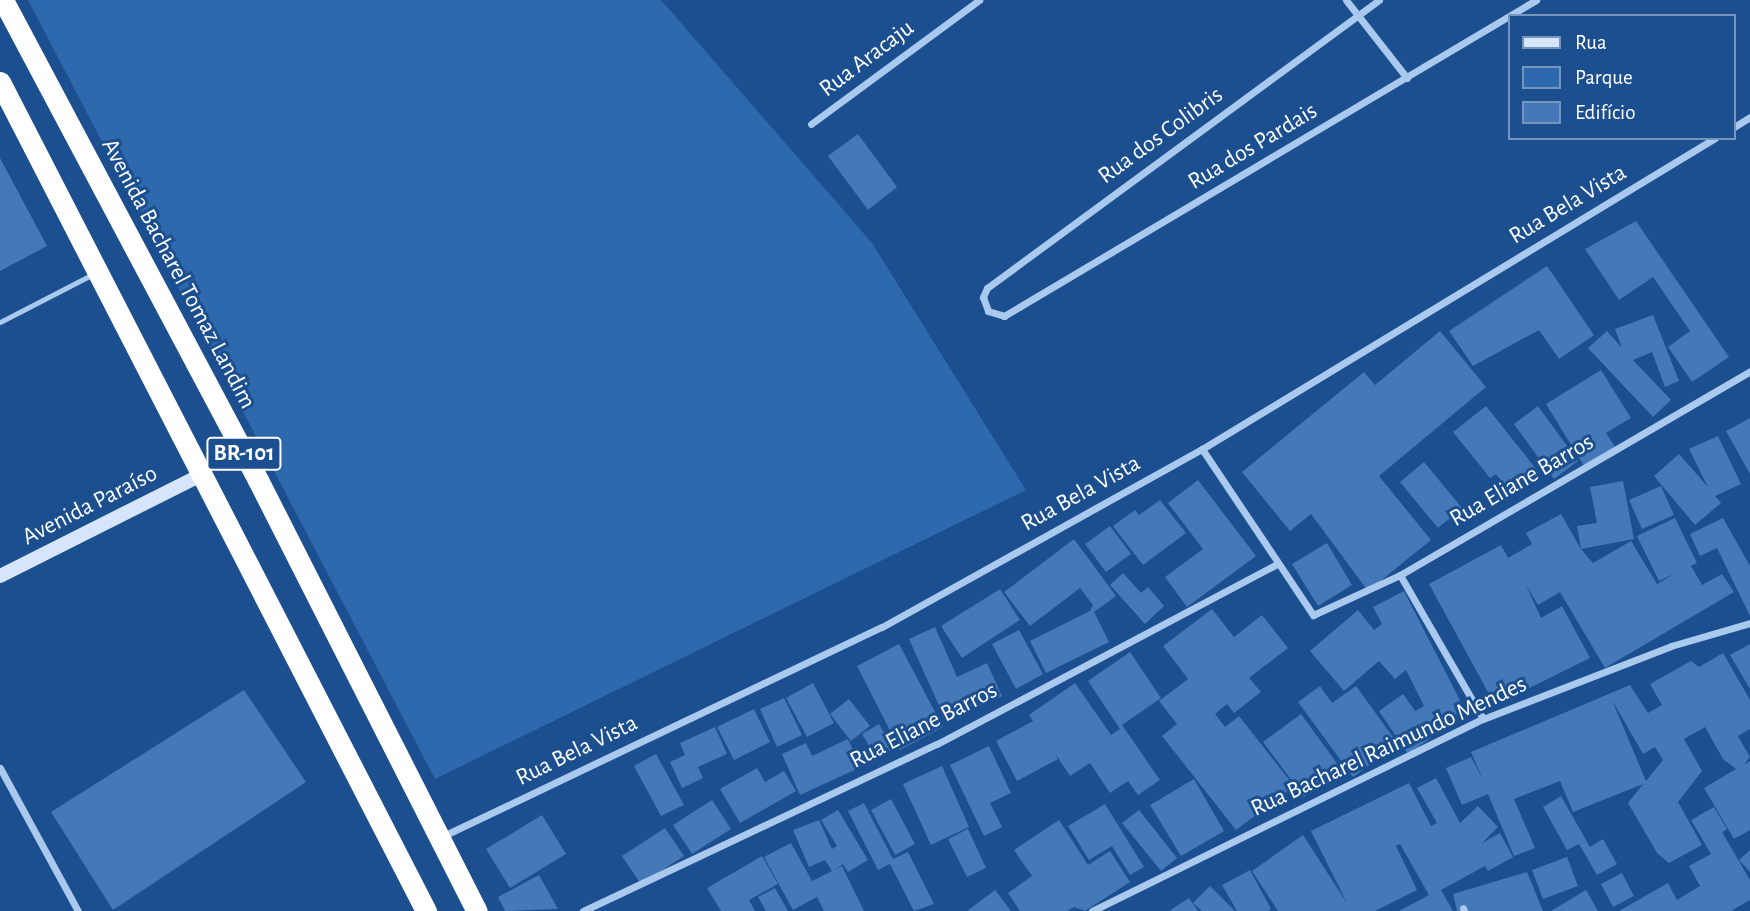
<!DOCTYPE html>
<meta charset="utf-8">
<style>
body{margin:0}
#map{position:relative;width:1750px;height:911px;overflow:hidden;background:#1b4f8f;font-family:"Alegreya Sans",sans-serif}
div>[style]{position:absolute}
.green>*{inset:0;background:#2e69ad}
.building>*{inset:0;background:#4478b7}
.lane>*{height:5px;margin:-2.5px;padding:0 2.5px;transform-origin:2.5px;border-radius:2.5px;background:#a9c9ee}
.street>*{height:7px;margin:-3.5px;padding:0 3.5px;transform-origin:3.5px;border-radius:3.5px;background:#a9c9ee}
.secondary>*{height:14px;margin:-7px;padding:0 7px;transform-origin:7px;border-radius:7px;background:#d6e6fa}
.highway>*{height:21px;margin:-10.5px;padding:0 10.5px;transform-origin:10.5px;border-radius:10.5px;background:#fff}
span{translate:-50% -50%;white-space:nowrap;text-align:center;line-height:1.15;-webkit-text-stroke:6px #1b4f8f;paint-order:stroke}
.shield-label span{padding:2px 5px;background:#1b4f8f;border:2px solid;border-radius:5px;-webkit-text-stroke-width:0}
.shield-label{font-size:23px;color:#fff;font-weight:700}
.street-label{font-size:24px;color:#fff}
.legend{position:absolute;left:1508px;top:14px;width:228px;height:126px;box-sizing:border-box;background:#1b4f8f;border:2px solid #7695bc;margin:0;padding:9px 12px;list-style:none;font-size:21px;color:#fff}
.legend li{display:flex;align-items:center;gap:14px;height:35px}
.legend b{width:35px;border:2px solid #7695bc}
</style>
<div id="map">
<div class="green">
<div style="clip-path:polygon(28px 0,661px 0,872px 243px,1026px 490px,435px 779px)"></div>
</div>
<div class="building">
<div style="clip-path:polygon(858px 134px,897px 187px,868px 210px,828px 156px)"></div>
<div style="clip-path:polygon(0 158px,47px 246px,0 271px)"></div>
<div style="clip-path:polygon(1636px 221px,1729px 357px,1692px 382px,1668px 347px,1690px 331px,1653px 277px,1619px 300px,1585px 249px)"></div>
<div style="clip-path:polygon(1547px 266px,1594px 335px,1559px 359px,1539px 330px,1473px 366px,1449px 331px)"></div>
<div style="clip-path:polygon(1653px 315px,1679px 381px,1665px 387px,1652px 352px,1633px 360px,1671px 400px,1653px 417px,1588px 348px,1607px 331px,1622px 348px,1615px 329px)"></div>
<div style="clip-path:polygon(1440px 331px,1486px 387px,1379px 476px,1431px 540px,1368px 591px,1311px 514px,1290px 531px,1242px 472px,1364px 372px,1375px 385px)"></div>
<div style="clip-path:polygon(1601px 370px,1631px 418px,1606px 433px,1615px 447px,1584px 466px,1546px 404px)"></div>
<div style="clip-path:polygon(1486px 406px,1540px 474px,1513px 495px,1496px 474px,1490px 478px,1453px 432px)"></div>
<div style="clip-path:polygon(1538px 406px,1578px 461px,1554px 479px,1514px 424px)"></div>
<div style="clip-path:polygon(1750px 418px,1750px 474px,1726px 431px)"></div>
<div style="clip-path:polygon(1718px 436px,1741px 484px,1715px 496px,1721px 503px,1695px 525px,1654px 476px,1679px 454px,1708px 487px,1689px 449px)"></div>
<div style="clip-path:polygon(1424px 462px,1462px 508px,1438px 528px,1400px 482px)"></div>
<div style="clip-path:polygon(1198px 480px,1256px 556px,1187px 607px,1165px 577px,1203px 549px,1168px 503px)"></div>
<div style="clip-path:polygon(1623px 481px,1634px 539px,1581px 549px,1593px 563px,1631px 541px,1657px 584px,1676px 573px,1659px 581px,1637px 536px,1675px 518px,1697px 563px,1691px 566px,1702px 585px,1722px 574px,1734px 592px,1605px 668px,1560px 592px,1538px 605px,1526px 585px,1541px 618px,1562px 606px,1590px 658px,1495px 705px,1429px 584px,1501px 545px,1508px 558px,1532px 544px,1526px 533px,1561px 514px,1581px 549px,1577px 526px,1597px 523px,1590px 487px)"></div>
<div style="clip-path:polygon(1661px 486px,1674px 515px,1642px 529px,1629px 500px)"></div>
<div style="clip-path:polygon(1160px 500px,1186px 533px,1143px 565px,1113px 526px,1135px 510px,1139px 515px)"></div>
<div style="clip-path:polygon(1723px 518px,1750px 566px,1750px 616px,1717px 548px,1700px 556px,1690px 534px)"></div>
<div style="clip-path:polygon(1110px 526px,1131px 554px,1106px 572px,1085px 544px)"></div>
<div style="clip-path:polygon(1074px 539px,1116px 596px,1094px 612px,1109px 642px,1046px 673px,1030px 641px,1090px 611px,1093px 605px,1080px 588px,1030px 626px,1004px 592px)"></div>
<div style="clip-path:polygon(1327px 543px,1352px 585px,1318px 606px,1292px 564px)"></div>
<div style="clip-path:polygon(1123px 573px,1141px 593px,1148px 587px,1164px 606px,1145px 624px,1110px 585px)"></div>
<div style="clip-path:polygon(1000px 589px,1020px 620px,962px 658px,941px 626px)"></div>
<div style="clip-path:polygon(1404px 591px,1465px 710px,1427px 730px,1432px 737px,1408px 754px,1379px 711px,1403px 694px,1415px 711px,1424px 706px,1406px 670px,1395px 679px,1379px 661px,1344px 691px,1310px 651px,1358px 610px,1374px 630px,1382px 624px,1373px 607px)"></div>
<div style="clip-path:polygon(1212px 609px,1234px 637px,1262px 615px,1288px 648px,1249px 678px,1261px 692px,1234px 713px,1227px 704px,1215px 714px,1225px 727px,1239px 716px,1294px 786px,1236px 830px,1162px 736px,1177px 724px,1159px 701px,1188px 679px,1163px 646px)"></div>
<div style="clip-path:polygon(935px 627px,957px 677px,987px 663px,1002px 696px,946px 721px,909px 639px)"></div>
<div style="clip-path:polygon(1019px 630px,1043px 674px,1016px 689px,992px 644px)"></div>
<div style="clip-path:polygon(899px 644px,943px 727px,900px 750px,857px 666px)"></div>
<div style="clip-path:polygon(1750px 644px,1750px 689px,1730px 655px)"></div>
<div style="clip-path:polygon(1130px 652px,1161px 698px,1122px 725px,1160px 780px,1138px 795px,1128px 781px,1110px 793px,1090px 763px,1070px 776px,1055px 753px,1058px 759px,1017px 781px,996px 741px,1033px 721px,1029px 715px,1075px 683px,1111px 735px,1120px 729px,1088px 681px)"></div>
<div style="clip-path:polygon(evenodd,1723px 653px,1750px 700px,1750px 729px,1738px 736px,1750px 757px,1744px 765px,1750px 761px,1750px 830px,1734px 839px,1704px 788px,1736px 769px,1723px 759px,1705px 727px,1684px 739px,1702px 771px,1678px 802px,1702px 845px,1669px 863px,1657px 853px,1628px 803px,1643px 784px,1573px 812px,1560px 781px,1514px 799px,1535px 848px,1514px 856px,1488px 794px,1462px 805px,1446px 768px,1471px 757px,1483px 780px,1471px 752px,1630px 685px,1648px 713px,1662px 705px,1650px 684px,1691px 661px,1699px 667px,1723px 653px,1612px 700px,1643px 754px,1655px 747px,1663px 760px,1646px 781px,1612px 700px)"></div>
<div style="clip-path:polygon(813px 683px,834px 723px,807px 737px,786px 698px)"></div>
<div style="clip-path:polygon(1320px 686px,1332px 703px,1356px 686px,1398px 744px,1353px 777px,1298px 702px)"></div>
<div style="clip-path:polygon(244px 690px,306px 782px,113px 910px,51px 812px)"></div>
<div style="clip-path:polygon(784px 698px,802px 735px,777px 747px,760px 709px)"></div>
<div style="clip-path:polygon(849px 699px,870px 726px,851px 741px,830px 714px)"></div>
<div style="clip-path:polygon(754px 709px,770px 742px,734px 760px,717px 727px)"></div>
<div style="clip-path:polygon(1301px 714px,1342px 770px,1304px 797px,1263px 742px)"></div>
<div style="clip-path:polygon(879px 724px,893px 749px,877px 759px,862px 734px)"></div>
<div style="clip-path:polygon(715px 727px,727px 754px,698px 767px,703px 778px,682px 788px,670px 762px,685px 755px,680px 743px)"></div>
<div style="clip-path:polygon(848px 739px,861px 767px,800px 795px,782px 754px,806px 743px,812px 756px)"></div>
<div style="clip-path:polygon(989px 746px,1011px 793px,990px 803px,1002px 827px,984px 836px,950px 765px)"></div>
<div style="clip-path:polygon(656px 754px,684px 805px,661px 816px,634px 766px)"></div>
<div style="clip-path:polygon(942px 766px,969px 827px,931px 845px,903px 784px)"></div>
<div style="clip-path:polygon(757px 768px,765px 782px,784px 771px,796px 791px,740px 823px,720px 789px)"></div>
<div style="clip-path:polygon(1436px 778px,1460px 823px,1478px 806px,1498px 827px,1482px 843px,1500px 833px,1513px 857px,1488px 871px,1485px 866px,1441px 890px,1453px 911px,1399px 911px,1429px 895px,1400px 844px,1396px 846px,1417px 890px,1375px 911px,1278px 911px,1252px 871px,1303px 835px,1347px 903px,1311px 831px,1409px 783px,1431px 826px,1437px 823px,1417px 788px)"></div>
<div style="clip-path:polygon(1194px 779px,1224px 831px,1181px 856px,1150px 805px)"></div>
<div style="clip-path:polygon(1561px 796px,1590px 847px,1603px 839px,1617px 864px,1597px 875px,1579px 844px,1567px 850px,1543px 807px)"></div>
<div style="clip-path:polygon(891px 799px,915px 844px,895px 855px,871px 810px)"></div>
<div style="clip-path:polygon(712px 800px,731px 829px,692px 854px,673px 825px)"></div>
<div style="clip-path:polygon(864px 803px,893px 859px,908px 852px,934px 904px,914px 911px,890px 864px,878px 870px,848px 811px)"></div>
<div style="clip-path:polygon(1105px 804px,1144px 867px,1130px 875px,1112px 846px,1089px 860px,1068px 826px)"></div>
<div style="clip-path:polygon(1714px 807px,1727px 829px,1722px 832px,1750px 880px,1750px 900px,1731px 911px,1619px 911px,1668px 883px,1677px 900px,1700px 886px,1689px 866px,1711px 854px,1691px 820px)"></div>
<div style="clip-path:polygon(838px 810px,868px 860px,848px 872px,843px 864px,834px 870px,842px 866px,864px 911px,824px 911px,817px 897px,793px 910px,764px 857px,791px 843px,812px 881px,832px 871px,825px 860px,809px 867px,793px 830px,819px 820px,832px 849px,837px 846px,821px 820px)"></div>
<div style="clip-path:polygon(1139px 810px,1177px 858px,1161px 871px,1122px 823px)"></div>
<div style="clip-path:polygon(542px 815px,566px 854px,510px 888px,486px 849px)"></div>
<div style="clip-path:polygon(1059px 820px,1088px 865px,1110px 851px,1130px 882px,1085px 911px,1074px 907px,1067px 911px,1020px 911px,1008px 893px,1032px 876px,1014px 850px)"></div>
<div style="clip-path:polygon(665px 828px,684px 856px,641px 884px,622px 856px)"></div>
<div style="clip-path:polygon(968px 829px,986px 868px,967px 877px,948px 839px)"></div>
<div style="clip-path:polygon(1750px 850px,1750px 872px,1739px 860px)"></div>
<div style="clip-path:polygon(762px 856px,778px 884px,749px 900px,755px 911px,721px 911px,707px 888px)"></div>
<div style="clip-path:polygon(1567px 857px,1578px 886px,1543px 899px,1532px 870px)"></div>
<div style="clip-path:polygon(1250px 870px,1271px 909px,1268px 911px,1237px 911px,1222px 885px)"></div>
<div style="clip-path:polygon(1527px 872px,1543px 911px,1457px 911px,1453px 894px)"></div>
<div style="clip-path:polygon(1622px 873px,1634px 896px,1613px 907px,1601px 884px)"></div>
<div style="clip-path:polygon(539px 875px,558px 909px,505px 911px,498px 897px)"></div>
<div style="clip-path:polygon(1210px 886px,1235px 911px,1202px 911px,1193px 903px)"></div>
<div style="clip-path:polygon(775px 888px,788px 911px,766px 911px,758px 897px)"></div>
<div style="clip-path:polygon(995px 890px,1011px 911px,967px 911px)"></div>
<div style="clip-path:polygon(1586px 890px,1598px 911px,1551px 911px)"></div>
<div style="clip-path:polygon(1189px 898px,1198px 911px,1169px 911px)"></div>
</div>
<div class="lane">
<div style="left:0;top:322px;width:107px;rotate:-27.3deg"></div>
</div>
<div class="street">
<div style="left:1346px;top:0;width:99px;rotate:52deg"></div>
<div style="left:1379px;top:0;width:486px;rotate:143.7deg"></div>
<div style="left:987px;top:288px;width:10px;rotate:114deg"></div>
<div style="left:983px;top:297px;width:15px;rotate:70deg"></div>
<div style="left:988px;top:311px;width:17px;rotate:17deg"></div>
<div style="left:1004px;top:316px;width:619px;rotate:-30.71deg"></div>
<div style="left:811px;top:124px;width:209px;rotate:-36.4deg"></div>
<div style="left:1734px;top:127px;width:19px;rotate:-32deg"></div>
<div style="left:1202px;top:449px;width:200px;rotate:56.2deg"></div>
<div style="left:1313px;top:615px;width:96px;rotate:-24.7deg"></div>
<div style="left:1400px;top:575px;width:405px;rotate:-30.2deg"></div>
<div style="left:1400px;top:575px;width:166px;rotate:60deg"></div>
<div style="left:0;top:768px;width:163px;rotate:61.4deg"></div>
<div style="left:441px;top:837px;width:488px;rotate:-25.5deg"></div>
<div style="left:882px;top:627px;width:366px;rotate:-29.1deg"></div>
<div style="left:1202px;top:449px;width:600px;rotate:-31.23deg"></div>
<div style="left:1463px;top:908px;width:3px;rotate:72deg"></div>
<div style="left:583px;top:911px;width:391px;rotate:-25.3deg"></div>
<div style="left:937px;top:744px;width:385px;rotate:-27.9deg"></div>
<div style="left:1092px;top:911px;width:436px;rotate:-26.2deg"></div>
<div style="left:1483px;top:719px;width:202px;rotate:-21.2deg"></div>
<div style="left:1671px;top:646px;width:82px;rotate:-16.2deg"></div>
</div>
<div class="secondary">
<div style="left:0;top:576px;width:225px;rotate:-26.7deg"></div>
</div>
<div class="highway">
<div style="left:3px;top:0;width:544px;rotate:62.02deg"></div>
<div style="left:258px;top:480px;width:483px;rotate:63.1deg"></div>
<div style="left:0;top:82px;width:932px;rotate:62.8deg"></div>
</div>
<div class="shield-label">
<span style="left:244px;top:454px">BR-101</span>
</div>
<div class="street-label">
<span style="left:867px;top:59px;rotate:-37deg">Rua Aracaju</span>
<span style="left:1161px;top:136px;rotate:-36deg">Rua dos Colibris</span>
<span style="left:1253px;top:147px;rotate:-31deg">Rua dos Pardais</span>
<span style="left:1568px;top:205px;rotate:-31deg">Rua Bela Vista</span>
<span style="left:178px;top:274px;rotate:62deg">Avenida Bacharel Tomaz Landim</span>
<span style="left:1522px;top:481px;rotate:-30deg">Rua Eliane Barros</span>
<span style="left:1081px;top:494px;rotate:-29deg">Rua Bela Vista</span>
<span style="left:90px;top:506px;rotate:-27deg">Avenida Paraíso</span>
<span style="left:924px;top:726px;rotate:-27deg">Rua Eliane Barros</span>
<span style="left:1389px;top:747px;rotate:-25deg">Rua Bacharel Raimundo Mendes</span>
<span style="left:577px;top:751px;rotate:-26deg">Rua Bela Vista</span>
</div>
<ul class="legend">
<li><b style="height:9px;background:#d6e6fa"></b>Rua</li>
<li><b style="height:19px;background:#2e69ad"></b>Parque</li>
<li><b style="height:19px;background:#4478b7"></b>Edifício</li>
</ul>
</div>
